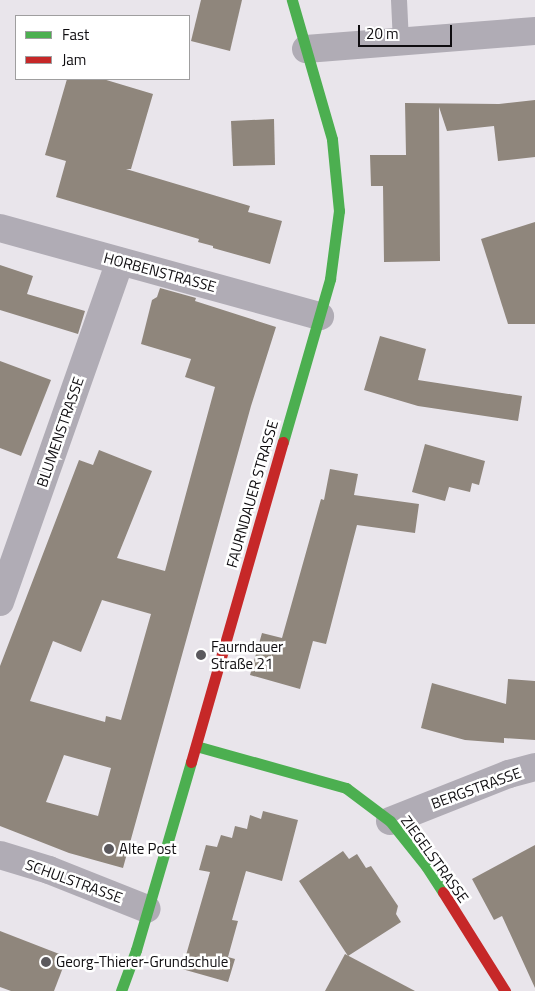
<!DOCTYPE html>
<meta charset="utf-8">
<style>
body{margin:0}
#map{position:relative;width:535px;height:991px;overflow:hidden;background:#e9e5eb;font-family:"Titillium Web",sans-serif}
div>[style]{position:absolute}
.building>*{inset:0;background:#8f867c}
.lane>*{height:16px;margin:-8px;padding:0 8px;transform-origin:8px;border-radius:8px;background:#b0acb5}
.street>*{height:28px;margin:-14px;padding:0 14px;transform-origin:14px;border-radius:14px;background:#b0acb5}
.fast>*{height:11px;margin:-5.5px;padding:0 5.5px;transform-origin:5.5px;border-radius:5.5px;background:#4caf50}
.jam>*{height:11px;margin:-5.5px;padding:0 5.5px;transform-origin:5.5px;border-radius:5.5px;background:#c62828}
.dots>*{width:14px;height:14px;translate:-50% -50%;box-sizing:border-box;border:2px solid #fff;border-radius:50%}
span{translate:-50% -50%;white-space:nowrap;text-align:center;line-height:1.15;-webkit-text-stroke:5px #fff;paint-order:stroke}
.street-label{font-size:15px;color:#0f0d10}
.poi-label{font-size:15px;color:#0f0d10}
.left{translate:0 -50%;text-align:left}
.legend{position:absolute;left:15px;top:15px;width:175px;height:65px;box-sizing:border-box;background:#fff;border:1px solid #9f9e9f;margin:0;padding:6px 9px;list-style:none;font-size:15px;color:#0f0d10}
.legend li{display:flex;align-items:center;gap:10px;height:25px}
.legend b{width:25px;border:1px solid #9f9e9f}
.scale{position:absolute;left:358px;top:25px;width:94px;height:22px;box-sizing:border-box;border:2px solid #0f0d10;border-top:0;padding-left:6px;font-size:15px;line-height:18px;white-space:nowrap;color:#0f0d10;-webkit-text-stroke:4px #fff;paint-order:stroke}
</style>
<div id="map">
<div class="building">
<div style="clip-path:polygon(201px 0,242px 0,230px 51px,191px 41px)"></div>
<div style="clip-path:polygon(67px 79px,103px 79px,153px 94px,131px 169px,126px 169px,250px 206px,248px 212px,282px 221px,270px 264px,213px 248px,213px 246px,198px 242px,199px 239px,56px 197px,66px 161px,45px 155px)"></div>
<div style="clip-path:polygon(535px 100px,535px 157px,498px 161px,494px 126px,447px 131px,439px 107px,440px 261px,384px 262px,383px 186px,371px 186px,370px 155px,406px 155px,405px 103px,499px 104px)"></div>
<div style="clip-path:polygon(274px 119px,275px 165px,233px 166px,231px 121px)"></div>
<div style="clip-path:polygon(535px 222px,535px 324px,508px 324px,481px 239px)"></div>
<div style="clip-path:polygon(0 265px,33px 276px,27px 294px,85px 311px,78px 334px,0 310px)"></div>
<div style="clip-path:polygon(evenodd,160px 288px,196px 298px,195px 301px,276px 327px,251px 406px,123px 868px,69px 853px,0 826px,0 666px,79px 460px,93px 465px,99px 450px,152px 471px,117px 558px,165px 571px,215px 387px,185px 377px,191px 359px,141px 344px,152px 300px,157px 297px,160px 288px,102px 600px,151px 614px,121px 720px,106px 716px,105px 722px,30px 701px,53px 641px,81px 652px,102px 600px,160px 288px,64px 755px,111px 768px,98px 816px,46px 802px,64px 755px)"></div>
<div style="clip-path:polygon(380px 336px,426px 349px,418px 380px,522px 396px,518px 421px,418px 406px,364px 390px)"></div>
<div style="clip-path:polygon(0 361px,51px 380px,21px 456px,0 448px)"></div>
<div style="clip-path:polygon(425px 444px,485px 461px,479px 485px,472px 483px,470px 492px,449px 487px,445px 501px,412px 492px)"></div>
<div style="clip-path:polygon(330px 469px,358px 474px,354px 495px,419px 504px,415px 533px,357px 525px,326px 644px,313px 641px,300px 689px,250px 675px,262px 633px,282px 638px,321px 499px,324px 500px)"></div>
<div style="clip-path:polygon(508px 679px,535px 681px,535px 740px,504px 738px,504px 743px,465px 740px,421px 728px,432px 683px,506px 704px)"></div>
<div style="clip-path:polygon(263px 811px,298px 820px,282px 881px,246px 871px,232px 920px,238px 921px,228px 957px,235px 959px,228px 982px,182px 969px,210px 872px,199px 870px,206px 845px,217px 847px,221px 835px,232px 838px,235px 826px,247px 829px,250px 815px,261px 819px)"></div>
<div style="clip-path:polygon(535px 845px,535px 988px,502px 916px,494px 920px,472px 879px)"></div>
<div style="clip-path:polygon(343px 851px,349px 859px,357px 854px,366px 868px,371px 866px,398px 906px,396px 914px,401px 922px,348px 956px,299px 881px)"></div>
<div style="clip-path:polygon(0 931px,67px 957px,54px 991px,11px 991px,0 987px)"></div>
<div style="clip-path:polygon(345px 954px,415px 991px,325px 991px)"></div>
</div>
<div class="lane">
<div style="left:399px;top:0;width:42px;rotate:87.3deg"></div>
</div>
<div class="street">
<div style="left:306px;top:49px;width:230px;rotate:-4.5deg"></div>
<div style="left:0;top:228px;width:332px;rotate:15.4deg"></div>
<div style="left:0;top:602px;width:361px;rotate:-70.6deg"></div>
<div style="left:390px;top:821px;width:128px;rotate:-21.6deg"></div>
<div style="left:509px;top:774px;width:27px;rotate:-15deg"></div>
<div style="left:0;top:855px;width:51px;rotate:17deg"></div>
<div style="left:49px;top:870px;width:105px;rotate:21.7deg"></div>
</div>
<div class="fast">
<div style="left:283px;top:442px;width:170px;rotate:-73.9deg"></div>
<div style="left:330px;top:279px;width:69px;rotate:-82.5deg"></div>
<div style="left:339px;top:211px;width:72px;rotate:-95.6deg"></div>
<div style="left:332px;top:139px;width:145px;rotate:-106.1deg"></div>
<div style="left:196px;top:746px;width:156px;rotate:15.6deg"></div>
<div style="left:346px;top:788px;width:55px;rotate:36.9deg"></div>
<div style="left:390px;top:821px;width:58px;rotate:51.3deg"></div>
<div style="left:426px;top:866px;width:31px;rotate:57deg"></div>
<div style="left:121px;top:991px;width:44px;rotate:-69.9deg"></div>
<div style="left:136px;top:950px;width:196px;rotate:-73.7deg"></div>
</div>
<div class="jam">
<div style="left:191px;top:762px;width:333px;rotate:-74deg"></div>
<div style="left:443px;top:892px;width:117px;rotate:57.9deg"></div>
</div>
<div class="dots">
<div style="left:201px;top:655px;background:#5b595d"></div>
<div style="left:109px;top:849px;background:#5b595d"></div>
<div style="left:46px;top:962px;background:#5b595d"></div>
</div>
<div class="street-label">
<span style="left:160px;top:272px;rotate:15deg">HORBENSTRASSE</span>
<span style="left:60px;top:432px;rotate:-71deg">BLUMENSTRASSE</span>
<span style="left:252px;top:494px;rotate:-74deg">FAURNDAUER STRASSE</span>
<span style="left:476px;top:788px;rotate:-20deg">BERGSTRASSE</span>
<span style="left:435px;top:859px;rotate:54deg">ZIEGELSTRASSE</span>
<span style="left:74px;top:881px;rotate:20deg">SCHULSTRASSE</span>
</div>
<div class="poi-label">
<span class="left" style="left:211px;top:655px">Faurndauer<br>Straße 21</span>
<span class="left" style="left:119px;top:849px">Alte Post</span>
<span class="left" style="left:56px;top:962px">Georg-Thierer-Grundschule</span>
</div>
<ul class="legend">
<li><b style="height:6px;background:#4caf50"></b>Fast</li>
<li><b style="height:6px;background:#c62828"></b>Jam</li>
</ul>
<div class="scale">20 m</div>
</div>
